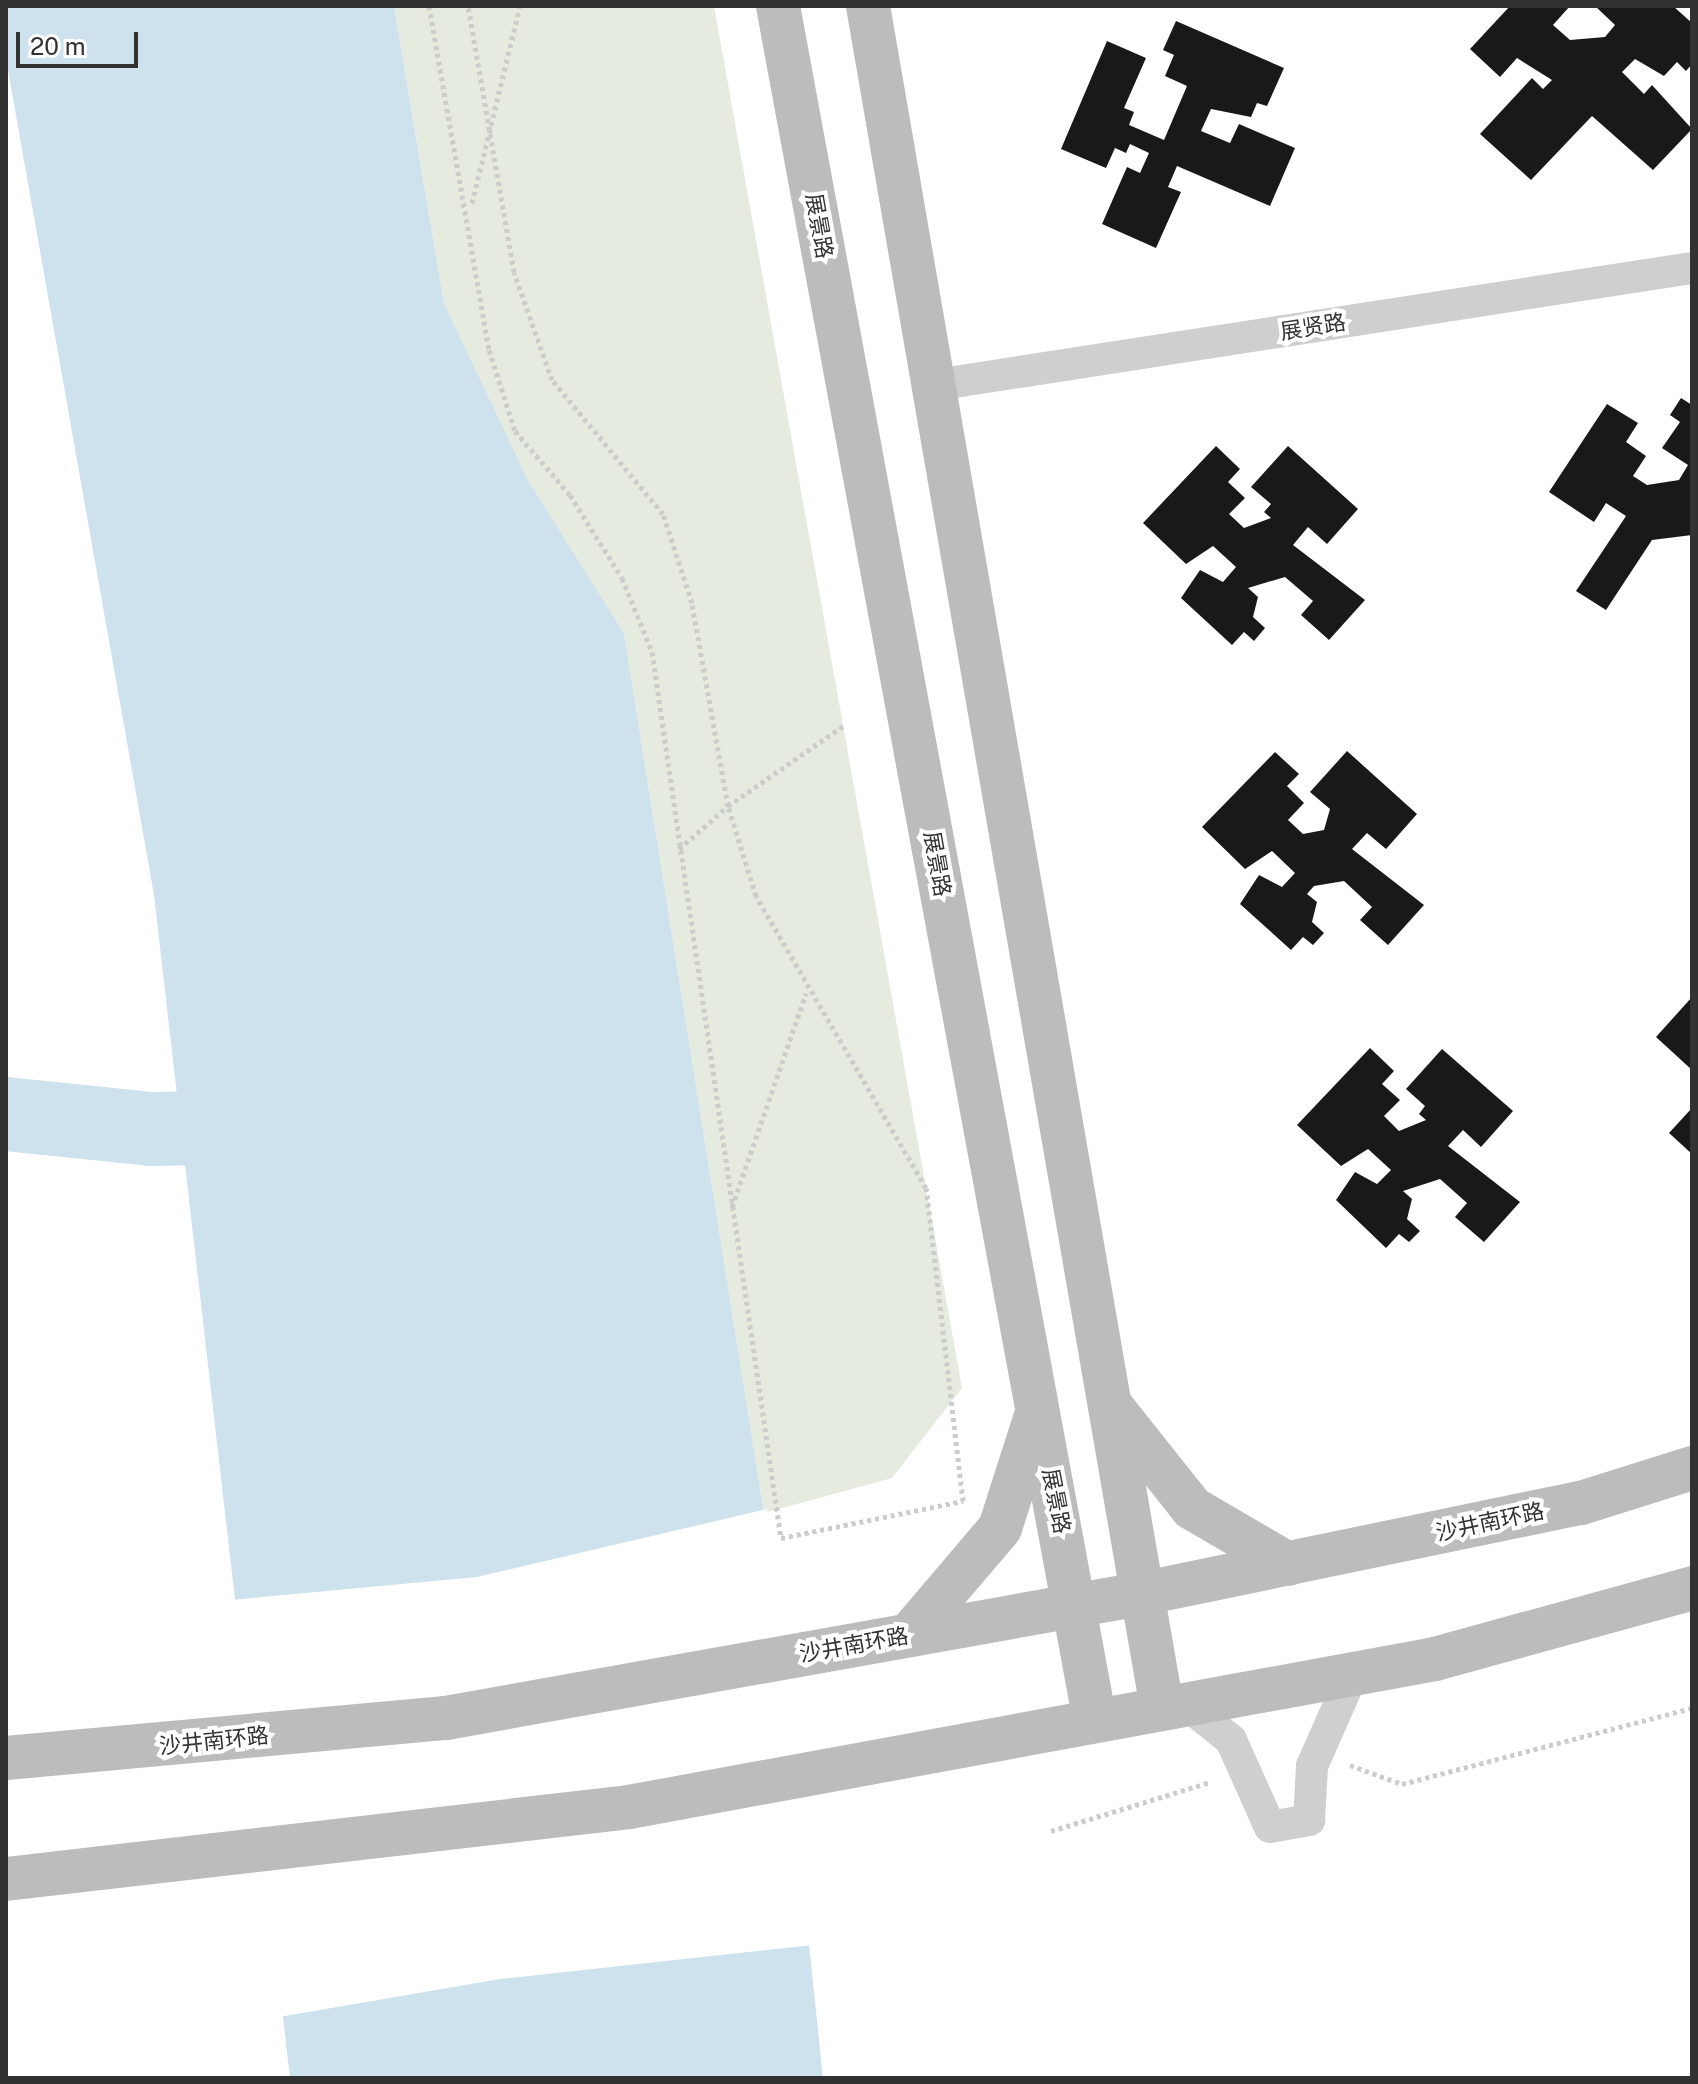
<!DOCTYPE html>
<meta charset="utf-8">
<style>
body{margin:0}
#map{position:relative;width:1698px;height:2084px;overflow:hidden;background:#fff;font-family:"Public Sans","Noto Sans SC",sans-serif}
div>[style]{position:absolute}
.green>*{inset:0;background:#e5ebde}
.water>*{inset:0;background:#cee2ed}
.pier>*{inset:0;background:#fff}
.river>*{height:74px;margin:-37px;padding:0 37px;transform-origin:37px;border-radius:37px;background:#cee2ed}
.building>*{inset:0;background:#191919}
.path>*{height:5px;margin-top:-2.5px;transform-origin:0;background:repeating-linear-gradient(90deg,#ccc 0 4px,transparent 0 8px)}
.minor>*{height:32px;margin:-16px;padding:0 16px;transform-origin:16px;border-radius:16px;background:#cfcfcf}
.secondary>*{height:44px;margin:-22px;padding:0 22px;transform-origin:22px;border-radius:22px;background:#bcbcbc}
.path-bridge>*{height:5px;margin-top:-2.5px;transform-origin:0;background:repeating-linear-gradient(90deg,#ccc 0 4px,transparent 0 8px)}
span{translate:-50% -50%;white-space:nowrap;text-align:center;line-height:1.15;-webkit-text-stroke:8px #fff;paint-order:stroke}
.street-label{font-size:22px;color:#323232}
.frame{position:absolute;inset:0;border:8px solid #323232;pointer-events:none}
.scale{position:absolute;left:16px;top:32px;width:122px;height:36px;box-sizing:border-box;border:4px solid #323232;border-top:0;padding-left:10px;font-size:24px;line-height:28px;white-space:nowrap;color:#323232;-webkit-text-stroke:6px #fff;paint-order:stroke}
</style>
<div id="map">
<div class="green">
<div style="clip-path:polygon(394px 6px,714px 6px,962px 1388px,892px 1478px,764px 1513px,624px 633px,528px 480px,444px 303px)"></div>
</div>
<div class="water">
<div style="clip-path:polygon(6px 6px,394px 6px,444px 303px,528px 480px,624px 633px,764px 1513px,823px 2078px,290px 2078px,154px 895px,6px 59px)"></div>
</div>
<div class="pier">
<div style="clip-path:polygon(767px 1509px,813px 1945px,500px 1979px,279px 2017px,231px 1600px,477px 1577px)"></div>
</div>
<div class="river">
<div style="left:6px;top:1114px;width:146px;rotate:5.9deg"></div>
<div style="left:151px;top:1129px;width:130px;rotate:-0.9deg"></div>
</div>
<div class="building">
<div style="clip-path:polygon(1510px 6px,1570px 6px,1553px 25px,1570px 40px,1605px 37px,1615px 25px,1595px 6px,1673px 6px,1692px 23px,1692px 64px,1686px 71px,1677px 62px,1664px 76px,1635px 59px,1622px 72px,1644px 94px,1652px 85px,1692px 129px,1653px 170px,1592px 116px,1531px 180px,1480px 134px,1532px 78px,1543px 89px,1552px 80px,1517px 58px,1500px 77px,1470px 49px)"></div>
<div style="clip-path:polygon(1176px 21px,1284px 68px,1267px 106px,1257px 103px,1251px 117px,1211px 109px,1201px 131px,1230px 143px,1239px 124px,1295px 148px,1270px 206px,1177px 166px,1168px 187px,1181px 192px,1156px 248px,1102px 224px,1127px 167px,1140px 173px,1149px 153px,1130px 144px,1126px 153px,1115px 148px,1106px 168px,1061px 149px,1107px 41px,1146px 58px,1124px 108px,1134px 112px,1129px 125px,1164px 140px,1187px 86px,1165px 76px,1174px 55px,1163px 50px)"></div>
<div style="clip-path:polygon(1681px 398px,1692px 405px,1692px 535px,1652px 540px,1606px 610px,1576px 591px,1626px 516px,1606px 503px,1594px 522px,1549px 492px,1607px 404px,1638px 423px,1626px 442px,1646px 456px,1633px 476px,1647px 485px,1679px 480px,1688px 465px,1662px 448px,1680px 422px,1670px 415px)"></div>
<div style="clip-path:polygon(1216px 446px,1240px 469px,1228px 482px,1245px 498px,1229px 514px,1244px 528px,1271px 518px,1264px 512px,1271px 504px,1251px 487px,1288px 446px,1358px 509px,1327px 544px,1308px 527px,1293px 545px,1365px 600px,1329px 640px,1301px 615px,1313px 601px,1285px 577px,1248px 588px,1258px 597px,1253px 617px,1265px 628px,1254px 641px,1244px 632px,1232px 645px,1181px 598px,1200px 570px,1223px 582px,1236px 567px,1213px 546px,1186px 564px,1143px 523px)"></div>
<div style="clip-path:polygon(1347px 751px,1417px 814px,1386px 849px,1367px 833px,1352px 849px,1424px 905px,1388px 945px,1360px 920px,1372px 907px,1344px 881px,1314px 886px,1307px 894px,1317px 902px,1312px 922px,1324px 933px,1313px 945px,1303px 937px,1291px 950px,1240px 904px,1259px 875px,1282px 887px,1295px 873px,1272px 851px,1245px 869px,1202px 827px,1275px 752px,1299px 774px,1287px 786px,1304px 803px,1288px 820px,1303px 834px,1324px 830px,1330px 809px,1310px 792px)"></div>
<div style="clip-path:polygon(1692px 997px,1692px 1070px,1656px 1037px)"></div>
<div style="clip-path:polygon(1370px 1048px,1394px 1071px,1382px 1084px,1400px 1100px,1384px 1116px,1399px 1131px,1426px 1120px,1419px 1114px,1425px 1106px,1406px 1089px,1442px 1049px,1513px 1111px,1481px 1147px,1463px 1130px,1448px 1146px,1520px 1202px,1484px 1242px,1455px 1217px,1467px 1203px,1440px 1179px,1403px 1191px,1412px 1199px,1407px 1219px,1420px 1231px,1409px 1242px,1399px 1234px,1386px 1248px,1336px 1200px,1355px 1172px,1377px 1184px,1391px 1170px,1368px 1149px,1341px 1166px,1297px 1125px)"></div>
<div style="clip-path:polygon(1692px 1108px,1692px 1154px,1669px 1133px)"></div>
</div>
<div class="path">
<div style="left:429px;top:6px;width:349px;rotate:80.1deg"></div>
<div style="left:489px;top:350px;width:85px;rotate:72.2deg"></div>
<div style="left:515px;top:431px;width:84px;rotate:49.3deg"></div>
<div style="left:570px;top:495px;width:98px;rotate:57.9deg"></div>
<div style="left:622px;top:578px;width:80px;rotate:67.9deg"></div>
<div style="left:652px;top:652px;width:895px;rotate:81.72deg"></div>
<div style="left:781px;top:1538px;width:186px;rotate:-11.5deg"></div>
<div style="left:963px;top:1501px;width:315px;rotate:-96.7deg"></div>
<div style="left:926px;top:1188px;width:338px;rotate:-120.2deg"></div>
<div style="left:756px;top:896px;width:94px;rotate:-107.3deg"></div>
<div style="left:728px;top:806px;width:206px;rotate:-100.1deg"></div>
<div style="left:692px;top:603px;width:94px;rotate:-108deg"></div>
<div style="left:663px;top:514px;width:174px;rotate:-129.6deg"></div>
<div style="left:552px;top:380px;width:114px;rotate:-109.4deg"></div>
<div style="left:514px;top:272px;width:270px;rotate:-99.8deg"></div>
<div style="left:679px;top:849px;width:65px;rotate:-41.3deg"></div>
<div style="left:728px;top:806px;width:140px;rotate:-34.8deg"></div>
<div style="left:732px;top:1207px;width:226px;rotate:-70.9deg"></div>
<div style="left:1350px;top:1765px;width:55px;rotate:20.1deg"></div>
<div style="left:1402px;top:1784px;width:300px;rotate:-14.7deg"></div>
<div style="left:1051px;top:1831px;width:166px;rotate:-17.1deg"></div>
</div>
<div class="minor">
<div style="left:935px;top:385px;width:766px;rotate:-8.79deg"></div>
<div style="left:1185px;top:1703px;width:59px;rotate:38.8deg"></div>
<div style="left:1231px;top:1740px;width:95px;rotate:65.9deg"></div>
<div style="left:1270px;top:1827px;width:40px;rotate:-10deg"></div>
<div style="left:1309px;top:1820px;width:54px;rotate:-86.8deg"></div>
<div style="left:1312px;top:1766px;width:102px;rotate:-66.2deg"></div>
</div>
<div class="secondary">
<div style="left:778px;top:6px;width:1744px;rotate:79.53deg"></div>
<div style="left:868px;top:6px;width:1727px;rotate:80.2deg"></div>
<div style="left:1111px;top:1406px;width:130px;rotate:51.5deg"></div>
<div style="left:1192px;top:1508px;width:111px;rotate:30.3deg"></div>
<div style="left:909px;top:1635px;width:140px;rotate:-49.6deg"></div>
<div style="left:1000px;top:1528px;width:121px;rotate:-72.2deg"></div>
<div style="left:6px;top:1758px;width:442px;rotate:-5.2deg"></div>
<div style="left:446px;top:1718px;width:705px;rotate:-10.13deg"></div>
<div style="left:1140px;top:1594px;width:450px;rotate:-11.7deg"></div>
<div style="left:1581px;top:1503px;width:116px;rotate:-17.5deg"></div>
<div style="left:6px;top:1879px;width:627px;rotate:-6.59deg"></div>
<div style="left:629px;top:1807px;width:819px;rotate:-10.4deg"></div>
<div style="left:1435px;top:1659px;width:267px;rotate:-15.4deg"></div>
</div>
<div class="path-bridge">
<div style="left:472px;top:203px;width:203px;rotate:-76.3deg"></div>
</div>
<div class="street-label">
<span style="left:819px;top:226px;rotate:80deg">展景路</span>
<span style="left:1313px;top:327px;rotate:-9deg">展贤路</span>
<span style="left:937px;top:864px;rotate:80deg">展景路</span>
<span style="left:1056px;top:1501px;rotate:79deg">展景路</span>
<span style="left:1490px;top:1522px;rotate:-12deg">沙井南环路</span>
<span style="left:854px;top:1645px;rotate:-10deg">沙井南环路</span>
<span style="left:214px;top:1741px;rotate:-6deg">沙井南环路</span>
</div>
<div class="frame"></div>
<div class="scale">20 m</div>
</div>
